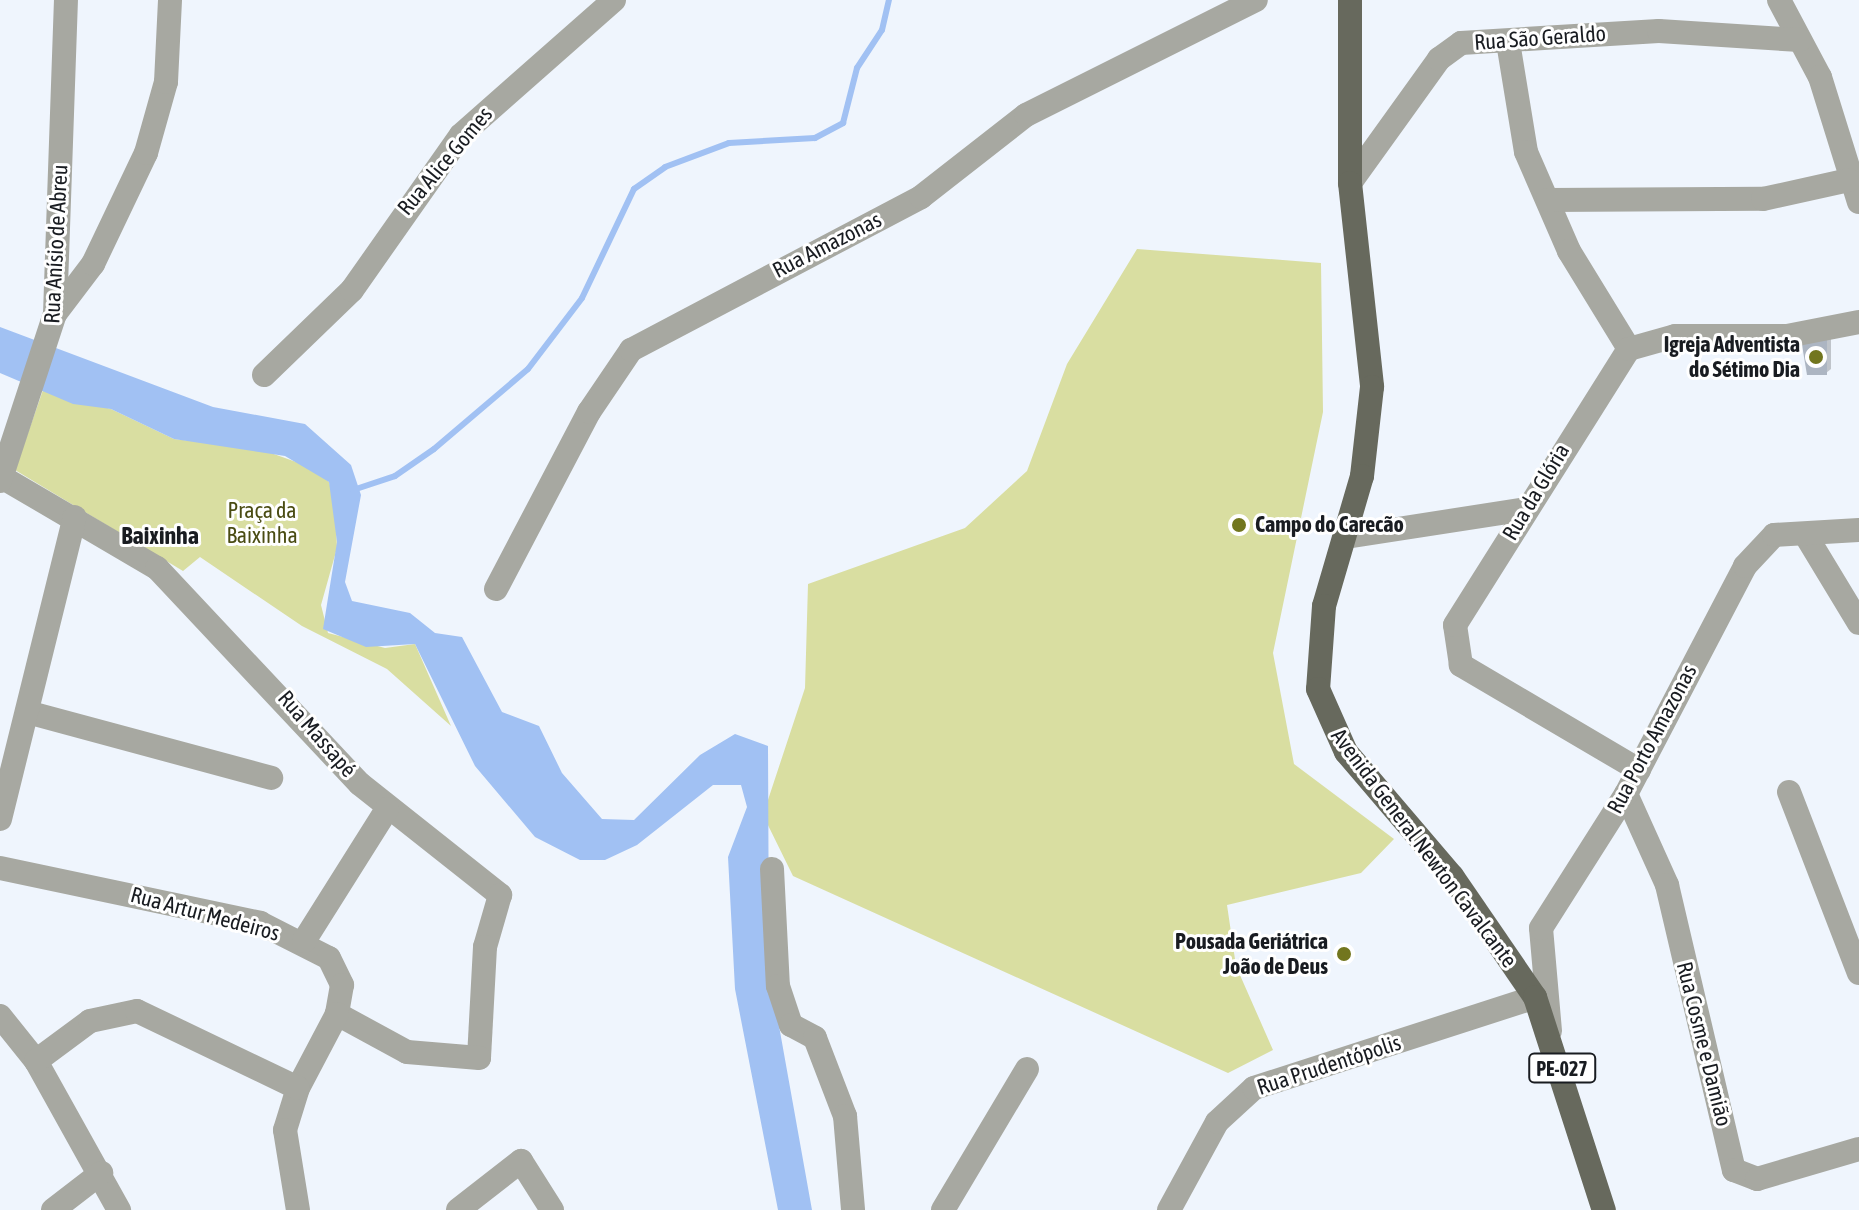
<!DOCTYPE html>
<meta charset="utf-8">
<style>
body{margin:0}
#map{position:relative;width:1859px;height:1210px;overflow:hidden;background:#eff5fd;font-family:"Asap Condensed",sans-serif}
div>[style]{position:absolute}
.green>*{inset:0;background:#d9dea1}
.water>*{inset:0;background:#a1c1f3}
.shadow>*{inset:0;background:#0003}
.stream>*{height:6px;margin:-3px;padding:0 3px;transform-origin:3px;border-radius:3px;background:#a1c1f3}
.building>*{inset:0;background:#acb5c2}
.minor>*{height:24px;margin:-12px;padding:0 12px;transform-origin:12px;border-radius:12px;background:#a7a8a1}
.major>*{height:24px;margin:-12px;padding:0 12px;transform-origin:12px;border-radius:12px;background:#67695d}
.dots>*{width:22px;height:22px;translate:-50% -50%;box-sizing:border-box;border:4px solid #fff;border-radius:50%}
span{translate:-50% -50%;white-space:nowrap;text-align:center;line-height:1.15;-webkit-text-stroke:6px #fff;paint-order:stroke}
.shield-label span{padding:2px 6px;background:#fff;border:2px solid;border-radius:6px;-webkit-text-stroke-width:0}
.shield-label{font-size:20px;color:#191c21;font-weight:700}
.street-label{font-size:22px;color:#191c21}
.poi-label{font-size:22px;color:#191c21;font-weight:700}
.right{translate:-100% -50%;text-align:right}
.left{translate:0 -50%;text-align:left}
.park-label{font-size:22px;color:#4a4c13}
.neighbourhood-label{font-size:24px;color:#191c21;font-weight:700}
</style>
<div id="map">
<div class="green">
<div style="clip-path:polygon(1137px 249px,1321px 263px,1323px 412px,1273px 653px,1294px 764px,1394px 839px,1361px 873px,1227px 905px,1236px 966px,1273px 1050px,1228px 1073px,793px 876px,763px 815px,805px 688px,808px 584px,965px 528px,1027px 471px,1067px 364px)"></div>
<div style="clip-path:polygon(43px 390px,111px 409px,174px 439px,257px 448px,313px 468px,329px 482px,335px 502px,337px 548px,321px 605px,328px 633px,385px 648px,415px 644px,451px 726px,387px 669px,302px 626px,200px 557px,183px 571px,15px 470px)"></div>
</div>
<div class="water">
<div style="clip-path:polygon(0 327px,213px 407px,305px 424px,351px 465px,361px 495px,345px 582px,352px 601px,410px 613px,435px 633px,462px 637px,502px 712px,539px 726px,562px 773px,602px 819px,634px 820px,700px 755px,735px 734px,768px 746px,769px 970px,812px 1210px,778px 1210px,735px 989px,728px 857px,747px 807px,741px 785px,713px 785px,637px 845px,605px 860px,580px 860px,535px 837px,475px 766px,415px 644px,366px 647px,323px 629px,337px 542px,329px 482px,285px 456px,174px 439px,111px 409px,73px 404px,0 373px)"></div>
</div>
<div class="shadow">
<div style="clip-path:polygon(1831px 334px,1831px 369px,1826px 373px,1804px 340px)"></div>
</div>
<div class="stream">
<div style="left:353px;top:490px;width:44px;rotate:-18.4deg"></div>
<div style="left:395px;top:476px;width:47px;rotate:-34.7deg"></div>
<div style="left:434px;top:449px;width:123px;rotate:-40.4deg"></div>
<div style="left:528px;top:369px;width:89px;rotate:-52.7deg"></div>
<div style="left:582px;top:298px;width:121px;rotate:-64.5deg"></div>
<div style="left:634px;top:189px;width:38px;rotate:-35deg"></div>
<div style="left:665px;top:167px;width:68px;rotate:-20.6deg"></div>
<div style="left:729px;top:143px;width:86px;rotate:-3.3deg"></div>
<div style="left:815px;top:138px;width:32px;rotate:-28deg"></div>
<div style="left:843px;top:123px;width:57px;rotate:-75.7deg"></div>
<div style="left:857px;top:68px;width:45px;rotate:-56.7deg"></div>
<div style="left:882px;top:30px;width:31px;rotate:-77deg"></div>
</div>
<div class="building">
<div style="clip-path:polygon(1827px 338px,1827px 375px,1807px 375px,1801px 339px)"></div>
</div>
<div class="minor">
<div style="left:1779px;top:0;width:87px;rotate:62deg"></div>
<div style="left:1820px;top:77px;width:131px;rotate:72.7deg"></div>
<div style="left:1508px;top:42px;width:111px;rotate:80.7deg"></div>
<div style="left:1526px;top:152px;width:108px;rotate:66.5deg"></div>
<div style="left:1569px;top:251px;width:115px;rotate:58.5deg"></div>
<div style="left:1350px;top:183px;width:153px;rotate:-54.3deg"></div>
<div style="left:1439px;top:59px;width:27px;rotate:-36deg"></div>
<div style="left:1461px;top:43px;width:198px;rotate:-3.5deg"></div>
<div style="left:1659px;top:31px;width:141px;rotate:3.7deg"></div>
<div style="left:1548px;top:200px;width:215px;rotate:-0.3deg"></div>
<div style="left:1763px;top:199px;width:88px;rotate:-12.5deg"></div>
<div style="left:55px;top:314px;width:63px;rotate:-52.8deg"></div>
<div style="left:93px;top:264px;width:123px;rotate:-64.5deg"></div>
<div style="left:146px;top:153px;width:74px;rotate:-74.3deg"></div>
<div style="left:166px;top:82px;width:82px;rotate:-87.2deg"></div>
<div style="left:264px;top:375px;width:122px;rotate:-44deg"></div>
<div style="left:352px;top:290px;width:189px;rotate:-54.9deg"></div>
<div style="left:461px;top:135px;width:204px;rotate:-41.4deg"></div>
<div style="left:0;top:476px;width:182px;rotate:30.4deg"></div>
<div style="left:157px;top:568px;width:296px;rotate:46.8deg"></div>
<div style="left:360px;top:784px;width:179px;rotate:38.4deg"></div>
<div style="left:500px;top:895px;width:54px;rotate:106.1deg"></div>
<div style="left:485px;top:947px;width:111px;rotate:93.1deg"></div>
<div style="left:479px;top:1058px;width:72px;rotate:-175.2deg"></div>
<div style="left:407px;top:1052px;width:80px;rotate:-151.5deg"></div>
<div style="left:0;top:481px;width:176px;rotate:-71.8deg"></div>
<div style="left:55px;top:314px;width:314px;rotate:-88deg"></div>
<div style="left:1805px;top:534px;width:104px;rotate:58.8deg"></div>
<div style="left:1346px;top:537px;width:182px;rotate:-8.8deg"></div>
<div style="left:496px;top:589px;width:200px;rotate:-62.3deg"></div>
<div style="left:589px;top:412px;width:75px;rotate:-55.9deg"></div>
<div style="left:631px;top:350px;width:328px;rotate:-27.8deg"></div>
<div style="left:921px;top:197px;width:133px;rotate:-38deg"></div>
<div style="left:1026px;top:115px;width:257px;rotate:-26.6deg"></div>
<div style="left:27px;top:712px;width:253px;rotate:15.1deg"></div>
<div style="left:1639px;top:770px;width:207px;rotate:-149.5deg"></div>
<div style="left:1461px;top:665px;width:40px;rotate:-98.5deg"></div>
<div style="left:1455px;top:625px;width:326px;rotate:-57.8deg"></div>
<div style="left:1629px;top:349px;width:48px;rotate:-15.8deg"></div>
<div style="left:1675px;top:336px;width:112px"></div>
<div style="left:1787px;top:336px;width:73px;rotate:-11deg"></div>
<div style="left:1789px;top:792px;width:194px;rotate:68.9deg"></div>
<div style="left:1626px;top:794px;width:100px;rotate:65.7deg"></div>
<div style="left:1667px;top:885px;width:293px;rotate:76.8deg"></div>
<div style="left:1734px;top:1170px;width:25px;rotate:21deg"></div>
<div style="left:1757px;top:1179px;width:106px;rotate:-16.4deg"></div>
<div style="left:0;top:819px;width:311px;rotate:-76.1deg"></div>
<div style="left:0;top:868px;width:266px;rotate:11.9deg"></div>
<div style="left:260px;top:923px;width:77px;rotate:26.9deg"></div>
<div style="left:329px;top:958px;width:30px;rotate:64deg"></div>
<div style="left:342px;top:985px;width:29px;rotate:100deg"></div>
<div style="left:337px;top:1014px;width:84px;rotate:117.8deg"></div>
<div style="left:298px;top:1088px;width:44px;rotate:107.2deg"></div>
<div style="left:285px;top:1130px;width:81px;rotate:80.8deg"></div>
<div style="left:772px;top:869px;width:117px;rotate:87.1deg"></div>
<div style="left:778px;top:986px;width:41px;rotate:71.6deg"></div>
<div style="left:791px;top:1025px;width:27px;rotate:28deg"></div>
<div style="left:815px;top:1038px;width:84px;rotate:69deg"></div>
<div style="left:845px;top:1116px;width:94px;rotate:85.1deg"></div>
<div style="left:304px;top:941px;width:156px;rotate:-57.8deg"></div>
<div style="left:0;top:1016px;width:58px;rotate:51.3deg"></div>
<div style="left:36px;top:1061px;width:171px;rotate:60.9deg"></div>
<div style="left:1550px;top:1031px;width:103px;rotate:-95deg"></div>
<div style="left:1541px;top:928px;width:159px;rotate:-57.6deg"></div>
<div style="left:1626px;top:794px;width:257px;rotate:-62.4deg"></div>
<div style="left:1745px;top:566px;width:42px;rotate:-46.9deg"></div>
<div style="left:1774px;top:535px;width:85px;rotate:-3.4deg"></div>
<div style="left:36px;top:1061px;width:67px;rotate:-36.5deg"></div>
<div style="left:90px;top:1021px;width:48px;rotate:-12deg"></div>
<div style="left:137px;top:1011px;width:178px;rotate:25.6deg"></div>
<div style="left:53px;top:1210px;width:61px;rotate:-37.6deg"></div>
<div style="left:458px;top:1210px;width:80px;rotate:-37.9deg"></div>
<div style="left:521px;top:1161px;width:58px;rotate:57.7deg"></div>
<div style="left:943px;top:1210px;width:164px;rotate:-59.2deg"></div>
<div style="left:1169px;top:1210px;width:100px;rotate:-61.4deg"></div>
<div style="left:1217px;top:1122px;width:50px;rotate:-42.6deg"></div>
<div style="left:1254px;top:1088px;width:295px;rotate:-17.9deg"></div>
</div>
<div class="major">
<div style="left:1350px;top:0;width:183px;rotate:90deg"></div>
<div style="left:1350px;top:183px;width:205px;rotate:83.8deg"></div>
<div style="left:1372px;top:387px;width:90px;rotate:96.4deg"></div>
<div style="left:1362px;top:476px;width:135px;rotate:106.3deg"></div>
<div style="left:1324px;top:606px;width:83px;rotate:94.1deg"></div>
<div style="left:1318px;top:689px;width:69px;rotate:66deg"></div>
<div style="left:1346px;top:752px;width:163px;rotate:49.5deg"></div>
<div style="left:1452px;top:876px;width:147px;rotate:55.6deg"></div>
<div style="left:1535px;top:997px;width:224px;rotate:72.1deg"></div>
</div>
<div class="dots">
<div style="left:1816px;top:357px;background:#72761e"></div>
<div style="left:1239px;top:525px;background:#72761e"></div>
<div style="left:1344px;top:954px;background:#72761e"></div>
</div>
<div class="shield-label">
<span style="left:1562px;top:1068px">PE-027</span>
</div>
<div class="street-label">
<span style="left:1540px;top:38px;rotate:-4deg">Rua São Geraldo</span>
<span style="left:445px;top:161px;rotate:-50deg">Rua Alice Gomes</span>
<span style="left:56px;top:244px;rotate:-87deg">Rua Anísio de Abreu</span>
<span style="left:827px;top:245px;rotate:-27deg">Rua Amazonas</span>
<span style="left:1536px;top:492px;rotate:-59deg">Rua da Glória</span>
<span style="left:317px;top:734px;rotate:49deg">Rua Massapé</span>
<span style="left:1652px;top:739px;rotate:-62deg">Rua Porto Amazonas</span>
<span style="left:1424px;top:848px;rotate:53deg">Avenida General Newton Cavalcante</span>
<span style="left:205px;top:914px;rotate:15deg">Rua Artur Medeiros</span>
<span style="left:1704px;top:1044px;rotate:76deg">Rua Cosme e Damião</span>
<span style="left:1329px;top:1065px;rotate:-18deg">Rua Prudentópolis</span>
</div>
<div class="poi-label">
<span class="right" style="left:1800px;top:357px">Igreja Adventista<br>do Sétimo Dia</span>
<span class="left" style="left:1255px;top:525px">Campo do Carecão</span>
<span class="right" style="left:1328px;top:954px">Pousada Geriátrica<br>João de Deus</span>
</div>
<div class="park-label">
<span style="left:262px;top:523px">Praça da<br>Baixinha</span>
</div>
<div class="neighbourhood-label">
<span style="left:160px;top:536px">Baixinha</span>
</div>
</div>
